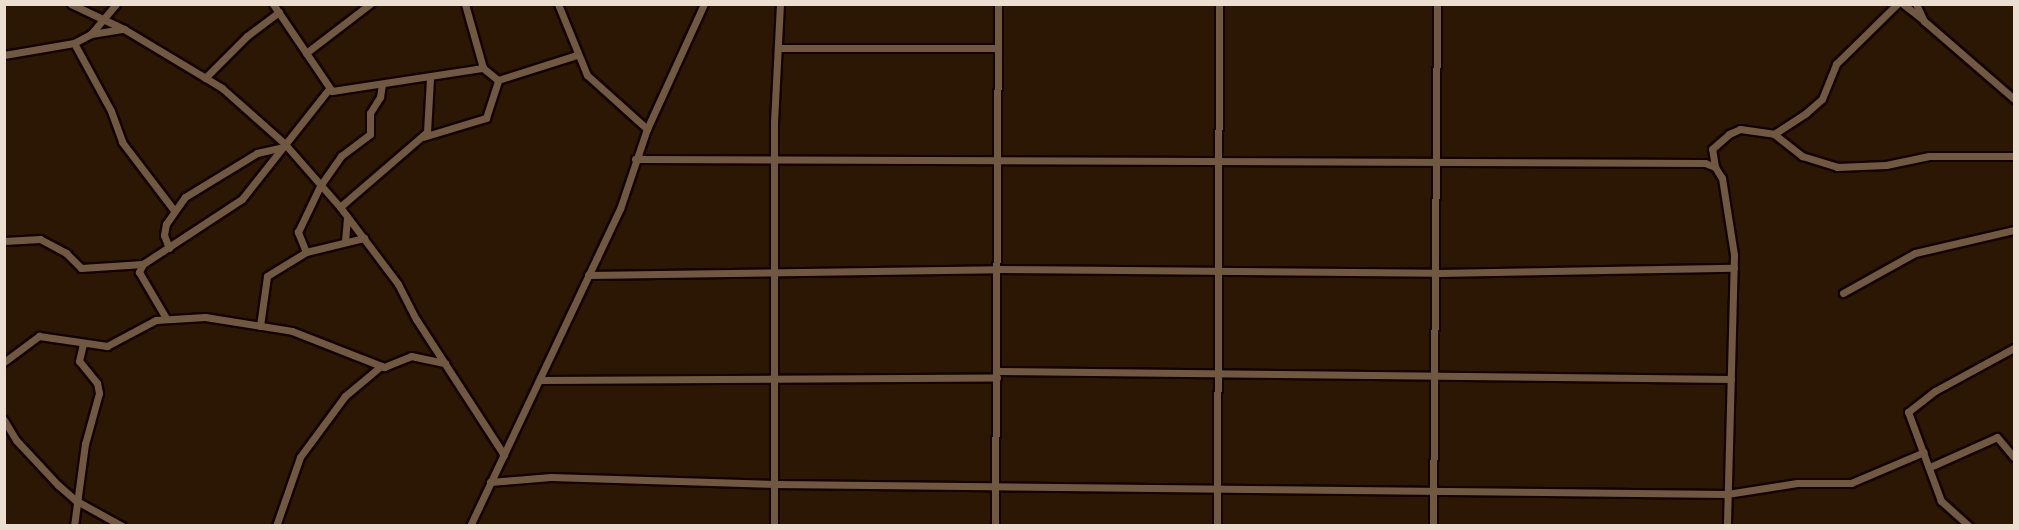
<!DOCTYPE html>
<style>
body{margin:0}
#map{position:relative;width:2019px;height:530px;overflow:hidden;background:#2c1704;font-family:"Noto Sans",sans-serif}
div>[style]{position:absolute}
.roads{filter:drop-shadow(2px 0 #140300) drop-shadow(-2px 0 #140300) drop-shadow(0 2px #140300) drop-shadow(0 -2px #140300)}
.minor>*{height:7px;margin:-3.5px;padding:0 3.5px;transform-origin:3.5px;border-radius:3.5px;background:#715842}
span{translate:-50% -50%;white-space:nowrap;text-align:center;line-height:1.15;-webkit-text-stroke:4.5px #220e00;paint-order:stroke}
.frame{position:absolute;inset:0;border:6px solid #edded2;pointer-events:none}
</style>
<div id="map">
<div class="roads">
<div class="minor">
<div style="left:71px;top:4px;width:59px;rotate:25.3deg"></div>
<div style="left:124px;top:29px;width:114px;rotate:31deg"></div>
<div style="left:222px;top:88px;width:83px;rotate:41.6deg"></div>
<div style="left:284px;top:143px;width:85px;rotate:48.8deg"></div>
<div style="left:340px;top:207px;width:96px;rotate:53deg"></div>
<div style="left:398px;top:284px;width:39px;rotate:63deg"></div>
<div style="left:416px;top:319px;width:162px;rotate:57.1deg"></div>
<div style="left:273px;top:4px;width:105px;rotate:55.9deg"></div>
<div style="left:332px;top:91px;width:153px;rotate:-8.7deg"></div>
<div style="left:465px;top:4px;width:66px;rotate:74.3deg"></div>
<div style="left:483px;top:68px;width:19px;rotate:39deg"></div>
<div style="left:558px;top:4px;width:77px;rotate:67.8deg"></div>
<div style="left:587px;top:75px;width:81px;rotate:42deg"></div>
<div style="left:1903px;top:4px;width:24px;rotate:38deg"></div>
<div style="left:1916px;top:4px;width:19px;rotate:65deg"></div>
<div style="left:1924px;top:21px;width:119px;rotate:40.9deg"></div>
<div style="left:91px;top:34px;width:33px;rotate:-9deg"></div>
<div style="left:74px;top:43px;width:77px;rotate:61.4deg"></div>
<div style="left:111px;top:111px;width:33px;rotate:70deg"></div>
<div style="left:122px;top:142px;width:84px;rotate:52.7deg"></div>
<div style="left:780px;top:48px;width:218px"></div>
<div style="left:306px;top:53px;width:81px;rotate:-37.4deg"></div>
<div style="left:4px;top:55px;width:71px;rotate:-9.7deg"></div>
<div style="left:74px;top:43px;width:19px;rotate:-28deg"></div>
<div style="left:91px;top:34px;width:39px;rotate:-50deg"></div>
<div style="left:205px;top:78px;width:59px;rotate:-45deg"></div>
<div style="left:247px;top:36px;width:40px;rotate:-37deg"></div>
<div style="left:498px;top:80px;width:83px;rotate:-17.6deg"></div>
<div style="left:1774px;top:134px;width:36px;rotate:38deg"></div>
<div style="left:1802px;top:156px;width:37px;rotate:17deg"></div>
<div style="left:1837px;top:167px;width:49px;rotate:-2.3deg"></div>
<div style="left:1886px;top:165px;width:44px;rotate:-11.8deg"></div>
<div style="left:1929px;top:156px;width:85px"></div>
<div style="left:423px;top:137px;width:66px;rotate:-16.8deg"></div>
<div style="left:486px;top:118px;width:40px;rotate:-72deg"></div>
<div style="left:635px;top:159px;width:1070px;rotate:0.21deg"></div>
<div style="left:1705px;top:163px;width:11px;rotate:22deg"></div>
<div style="left:1715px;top:167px;width:13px;rotate:58deg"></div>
<div style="left:1722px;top:178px;width:78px;rotate:81.1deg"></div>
<div style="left:1734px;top:255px;width:271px;rotate:91.5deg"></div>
<div style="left:1715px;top:167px;width:18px;rotate:-99deg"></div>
<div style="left:1712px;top:149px;width:23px;rotate:-41deg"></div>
<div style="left:1729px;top:134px;width:12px;rotate:-24deg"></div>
<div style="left:1740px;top:129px;width:34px;rotate:8deg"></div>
<div style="left:1774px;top:134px;width:38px;rotate:-33deg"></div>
<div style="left:1806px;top:113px;width:21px;rotate:-41deg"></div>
<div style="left:1822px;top:99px;width:38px;rotate:-68deg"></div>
<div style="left:1836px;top:64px;width:86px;rotate:-44.5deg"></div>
<div style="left:340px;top:207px;width:115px;rotate:-40.8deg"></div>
<div style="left:427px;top:132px;width:53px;rotate:-86.8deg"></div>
<div style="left:4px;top:241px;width:36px;rotate:-3deg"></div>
<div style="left:40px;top:239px;width:30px;rotate:28deg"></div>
<div style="left:66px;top:253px;width:21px;rotate:45deg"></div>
<div style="left:81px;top:268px;width:62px;rotate:-3.7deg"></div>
<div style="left:143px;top:264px;width:118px;rotate:-33.3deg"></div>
<div style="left:242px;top:199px;width:140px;rotate:-51.7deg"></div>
<div style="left:345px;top:241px;width:24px;rotate:-85deg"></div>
<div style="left:169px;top:248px;width:14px;rotate:-111deg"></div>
<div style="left:164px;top:235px;width:11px;rotate:-80deg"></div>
<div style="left:166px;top:224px;width:33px;rotate:-55deg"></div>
<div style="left:185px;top:197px;width:84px;rotate:-31.4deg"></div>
<div style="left:257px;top:153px;width:23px;rotate:-13deg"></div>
<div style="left:306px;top:252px;width:22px;rotate:-112deg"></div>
<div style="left:298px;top:232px;width:51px;rotate:-64.4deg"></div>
<div style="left:320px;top:186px;width:37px;rotate:-55deg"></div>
<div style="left:341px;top:156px;width:36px;rotate:-37deg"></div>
<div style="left:370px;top:134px;width:21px;rotate:-90deg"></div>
<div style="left:370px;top:113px;width:19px;rotate:-58deg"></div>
<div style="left:380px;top:97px;width:12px;rotate:-81deg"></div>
<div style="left:143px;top:264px;width:9px;rotate:117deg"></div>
<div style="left:139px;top:272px;width:53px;rotate:59.6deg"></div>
<div style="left:588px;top:275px;width:410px;rotate:-0.8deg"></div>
<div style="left:998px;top:269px;width:439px;rotate:0.5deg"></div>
<div style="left:1437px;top:273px;width:297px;rotate:-1deg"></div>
<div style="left:1843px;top:293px;width:82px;rotate:-29.1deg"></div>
<div style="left:1915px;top:253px;width:102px;rotate:-13.1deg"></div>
<div style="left:260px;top:326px;width:50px;rotate:-82deg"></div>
<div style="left:267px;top:276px;width:46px;rotate:-31.6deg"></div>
<div style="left:306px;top:252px;width:60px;rotate:-13.6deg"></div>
<div style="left:4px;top:362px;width:44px;rotate:-36.6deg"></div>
<div style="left:39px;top:336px;width:69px;rotate:8.4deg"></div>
<div style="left:107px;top:346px;width:55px;rotate:-28deg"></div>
<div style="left:156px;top:320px;width:49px;rotate:-3.5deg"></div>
<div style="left:205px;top:317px;width:88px;rotate:9.1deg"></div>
<div style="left:292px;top:331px;width:99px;rotate:21.4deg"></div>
<div style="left:384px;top:367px;width:29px;rotate:-22deg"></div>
<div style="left:411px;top:356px;width:35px;rotate:12deg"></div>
<div style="left:997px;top:371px;width:734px;rotate:0.62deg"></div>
<div style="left:540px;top:380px;width:457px;rotate:-0.3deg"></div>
<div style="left:4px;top:420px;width:23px;rotate:59deg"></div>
<div style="left:16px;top:440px;width:62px;rotate:47deg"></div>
<div style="left:58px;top:485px;width:23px;rotate:41deg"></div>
<div style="left:75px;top:500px;width:54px;rotate:29deg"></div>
<div style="left:1930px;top:467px;width:73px;rotate:-24.1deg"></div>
<div style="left:1997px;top:437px;width:26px;rotate:50deg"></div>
<div style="left:490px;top:482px;width:61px;rotate:-4.7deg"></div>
<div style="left:551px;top:477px;width:224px;rotate:1.8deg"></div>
<div style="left:775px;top:484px;width:952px;rotate:0.6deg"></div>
<div style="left:1727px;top:494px;width:71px;rotate:-8.9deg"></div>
<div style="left:1797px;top:483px;width:54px"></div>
<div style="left:1851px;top:483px;width:79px;rotate:-23deg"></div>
<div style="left:74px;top:526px;width:83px;rotate:-82.4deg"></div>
<div style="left:85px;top:444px;width:53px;rotate:-74.6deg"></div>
<div style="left:99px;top:393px;width:10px;rotate:-101deg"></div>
<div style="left:97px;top:383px;width:28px;rotate:-129deg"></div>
<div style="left:79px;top:361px;width:17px;rotate:-77deg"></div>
<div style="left:276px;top:526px;width:73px;rotate:-70.8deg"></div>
<div style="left:300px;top:457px;width:76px;rotate:-53.6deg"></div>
<div style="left:345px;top:396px;width:47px;rotate:-39.8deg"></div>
<div style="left:470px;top:526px;width:351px;rotate:-64.7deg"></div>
<div style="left:620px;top:209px;width:84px;rotate:-71.4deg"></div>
<div style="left:647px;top:129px;width:137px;rotate:-65.5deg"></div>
<div style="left:774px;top:526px;width:404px;rotate:-90deg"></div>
<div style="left:774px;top:122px;width:118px;rotate:-87.1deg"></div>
<div style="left:995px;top:526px;width:522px;rotate:-89.67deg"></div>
<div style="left:1217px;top:526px;width:522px;rotate:-89.78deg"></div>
<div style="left:1433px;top:526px;width:522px;rotate:-89.56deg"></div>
<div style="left:1969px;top:526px;width:38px;rotate:-138deg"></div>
<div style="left:1941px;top:501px;width:95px;rotate:-110.3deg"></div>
<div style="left:1908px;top:412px;width:34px;rotate:-38deg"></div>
<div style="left:1935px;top:391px;width:90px;rotate:-28.6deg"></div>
</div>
</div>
<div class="frame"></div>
</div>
